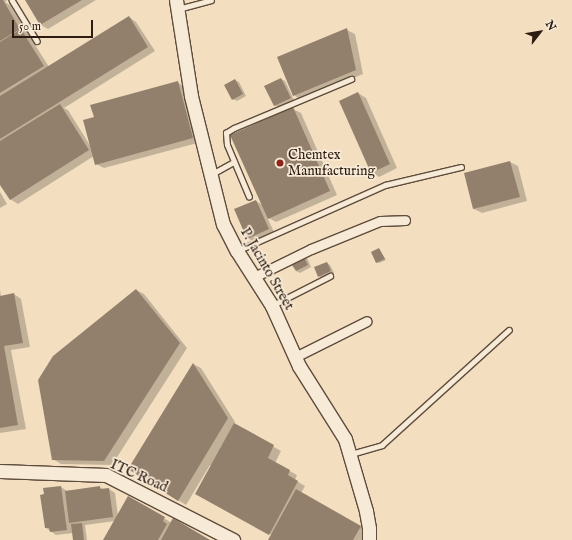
<!DOCTYPE html>
<style>
body{margin:0}
#map{position:relative;width:572px;height:540px;overflow:hidden;background:#f3dec0;font-family:"IM FELL English",serif}
div>[style]{position:absolute}
.shadow>*{inset:0;background:#0003}
.building>*{inset:0;background:#93806c}
.roads{filter:drop-shadow(1px 0 #5e4c3d) drop-shadow(-1px 0 #5e4c3d) drop-shadow(0 1px #5e4c3d) drop-shadow(0 -1px #5e4c3d)}
.lane>*{height:4.5px;margin:-2.25px;padding:0 2.25px;transform-origin:2.25px;border-radius:2.25px;background:#f7ead6}
.street>*{height:9px;margin:-4.5px;padding:0 4.5px;transform-origin:4.5px;border-radius:4.5px;background:#f7ead6}
.secondary>*{height:13px;margin:-6.5px;padding:0 6.5px;transform-origin:6.5px;border-radius:6.5px;background:#f7ead6}
.dots>*{width:11px;height:11px;translate:-50% -50%;box-sizing:border-box;border:2px solid #f7ead6;border-radius:50%}
span{translate:-50% -50%;white-space:nowrap;text-align:center;line-height:1.15;-webkit-text-stroke:3.5px #f7ead6;paint-order:stroke}
.poi-label{font-size:14px;color:#2c1b11}
.left{translate:0 -50%;text-align:left}
.street-label{font-size:14px;color:#2c1b11}
.north{position:absolute;left:520px;top:12px;width:40px;height:40px;-webkit-text-stroke:3px #f7ead6;paint-order:stroke;rotate:59deg;font-size:11px;font-weight:700;line-height:16px;text-align:center;color:#2c1b11}
.north::after{content:'';display:block;margin:auto;width:14px;height:18px;background:#2c1b11;clip-path:polygon(50% 0,100% 100%,50% 72%,0 100%)}
.scale{position:absolute;left:12px;top:20px;width:81px;height:18px;box-sizing:border-box;border:2px solid #2c1b11;border-top:0;padding-left:5px;font-size:12px;line-height:14px;white-space:nowrap;color:#2c1b11;-webkit-text-stroke:3px #f7ead6;paint-order:stroke}
</style>
<div id="map">
<div class="shadow">
<div style="clip-path:polygon(0 0,7px 0,5px 2px,10px 5px,49px 67px,129px 17px,136px 22px,155px 51px,64px 108px,68px 110px,91px 147px,95px 118px,177px 82px,185px 87px,201px 142px,104px 168px,96px 164px,94px 156px,18px 204px,10px 199px,0 183px)"></div>
<div style="clip-path:polygon(26px 0,96px 0,48px 29px,41px 25px)"></div>
<div style="clip-path:polygon(347px 30px,355px 34px,363px 74px,301px 100px,294px 95px)"></div>
<div style="clip-path:polygon(281px 79px,285px 81px,294px 100px,279px 108px,275px 105px)"></div>
<div style="clip-path:polygon(235px 80px,239px 82px,246px 96px,237px 101px,233px 99px)"></div>
<div style="clip-path:polygon(358px 93px,366px 98px,397px 168px,379px 177px,372px 172px)"></div>
<div style="clip-path:polygon(293px 109px,301px 113px,337px 195px,276px 222px,267px 217px,274px 232px,253px 241px,248px 238px,256px 201px,263px 205px)"></div>
<div style="clip-path:polygon(510px 162px,518px 166px,527px 201px,482px 213px,474px 209px,465px 173px)"></div>
<div style="clip-path:polygon(0 192px,7px 204px,0 208px)"></div>
<div style="clip-path:polygon(379px 249px,386px 260px,379px 263px,377px 262px)"></div>
<div style="clip-path:polygon(303px 256px,307px 258px,311px 267px,300px 273px,296px 271px)"></div>
<div style="clip-path:polygon(327px 263px,330px 265px,334px 273px,322px 278px,319px 276px)"></div>
<div style="clip-path:polygon(0 289px,1px 297px,14px 294px,21px 299px,30px 347px,11px 350px,26px 429px,0 433px)"></div>
<div style="clip-path:polygon(136px 290px,144px 294px,187px 348px,112px 465px,61px 464px,53px 459px)"></div>
<div style="clip-path:polygon(193px 364px,201px 368px,235px 422px,234px 424px,281px 451px,275px 463px,297px 475px,295px 480px,305px 486px,301px 493px,368px 531px,363px 540px,269px 540px,272px 535px,196px 494px,212px 466px,210px 465px,186px 505px,129px 469px)"></div>
<div style="clip-path:polygon(61px 487px,67px 491px,100px 487px,104px 490px,109px 489px,115px 493px,118px 516px,128px 497px,172px 523px,209px 540px,104px 540px,115px 521px,85px 525px,87px 540px,74px 540px,73px 533px,56px 535px,46px 528px)"></div>
</div>
<div class="building">
<div style="clip-path:polygon(0 0,3px 0,20px 29px,0 41px)"></div>
<div style="clip-path:polygon(25px 0,82px 0,40px 25px)"></div>
<div style="clip-path:polygon(129px 16px,148px 47px,0 139px,0 96px)"></div>
<div style="clip-path:polygon(347px 28px,356px 70px,293px 96px,277px 57px)"></div>
<div style="clip-path:polygon(21px 29px,44px 66px,0 93px,0 42px)"></div>
<div style="clip-path:polygon(281px 78px,291px 98px,274px 106px,264px 86px)"></div>
<div style="clip-path:polygon(235px 79px,243px 94px,232px 100px,224px 85px)"></div>
<div style="clip-path:polygon(178px 81px,193px 138px,95px 165px,83px 120px,94px 117px,90px 105px)"></div>
<div style="clip-path:polygon(358px 92px,390px 164px,371px 173px,339px 101px)"></div>
<div style="clip-path:polygon(60px 104px,89px 150px,10px 200px,0 185px,0 141px)"></div>
<div style="clip-path:polygon(293px 107px,330px 191px,268px 219px,230px 135px)"></div>
<div style="clip-path:polygon(510px 161px,520px 197px,473px 209px,464px 173px)"></div>
<div style="clip-path:polygon(256px 200px,269px 229px,247px 239px,234px 209px)"></div>
<div style="clip-path:polygon(379px 248px,385px 259px,376px 263px,371px 252px)"></div>
<div style="clip-path:polygon(303px 255px,308px 265px,296px 271px,290px 262px)"></div>
<div style="clip-path:polygon(327px 262px,331px 271px,318px 277px,314px 267px)"></div>
<div style="clip-path:polygon(136px 289px,180px 343px,104px 461px,52px 460px,38px 380px,53px 356px)"></div>
<div style="clip-path:polygon(14px 293px,23px 343px,4px 346px,18px 425px,0 428px,0 296px)"></div>
<div style="clip-path:polygon(193px 363px,228px 418px,178px 501px,128px 469px)"></div>
<div style="clip-path:polygon(234px 423px,274px 445px,268px 458px,290px 470px,288px 475px,298px 481px,269px 535px,195px 494px)"></div>
<div style="clip-path:polygon(61px 486px,67px 530px,50px 532px,49px 528px,45px 528px,40px 495px,44px 494px,43px 488px)"></div>
<div style="clip-path:polygon(100px 486px,100px 489px,109px 488px,113px 517px,69px 523px,65px 491px)"></div>
<div style="clip-path:polygon(296px 489px,361px 526px,353px 540px,268px 540px)"></div>
<div style="clip-path:polygon(128px 496px,165px 517px,163px 521px,167px 524px,158px 540px,103px 540px)"></div>
<div style="clip-path:polygon(173px 518px,210px 540px,161px 540px)"></div>
<div style="clip-path:polygon(82px 523px,84px 540px,73px 540px,71px 524px)"></div>
</div>
<div class="roads">
<div class="lane">
<div style="left:12px;top:0;width:48px;rotate:58.6deg"></div>
<div style="left:178px;top:9px;width:34px;rotate:-15deg"></div>
<div style="left:212px;top:174px;width:25px;rotate:-29deg"></div>
<div style="left:249px;top:197px;width:56px;rotate:-112.9deg"></div>
<div style="left:227px;top:145px;width:12px;rotate:-95deg"></div>
<div style="left:226px;top:133px;width:9px;rotate:-32deg"></div>
<div style="left:234px;top:128px;width:127px;rotate:-22.7deg"></div>
<div style="left:239px;top:250px;width:160px;rotate:-24deg"></div>
<div style="left:385px;top:185px;width:78px;rotate:-13.3deg"></div>
<div style="left:273px;top:305px;width:64px;rotate:-27deg"></div>
<div style="left:351px;top:454px;width:32px;rotate:-16deg"></div>
<div style="left:382px;top:445px;width:171px;rotate:-42.2deg"></div>
</div>
<div class="street">
<div style="left:254px;top:277px;width:64px;rotate:-26.2deg"></div>
<div style="left:311px;top:249px;width:74px;rotate:-22.1deg"></div>
<div style="left:380px;top:221px;width:25px;rotate:-2deg"></div>
<div style="left:295px;top:357px;width:80px;rotate:-26.6deg"></div>
</div>
<div class="secondary">
<div style="left:176px;top:0;width:97px;rotate:81.1deg"></div>
<div style="left:191px;top:96px;width:132px;rotate:76deg"></div>
<div style="left:223px;top:224px;width:30px;rotate:63deg"></div>
<div style="left:237px;top:251px;width:65px;rotate:57.5deg"></div>
<div style="left:272px;top:306px;width:66px;rotate:65.8deg"></div>
<div style="left:299px;top:366px;width:86px;rotate:57.8deg"></div>
<div style="left:345px;top:439px;width:75px;rotate:73.7deg"></div>
<div style="left:366px;top:511px;width:17px;rotate:80deg"></div>
<div style="left:369px;top:528px;width:12px;rotate:90deg"></div>
<div style="left:0;top:471px;width:106px;rotate:2.2deg"></div>
<div style="left:106px;top:475px;width:143px;rotate:27.1deg"></div>
</div>
</div>
<div class="dots">
<div style="left:280px;top:163px;background:#8f2418"></div>
</div>
<div class="poi-label">
<span class="left" style="left:288px;top:163px">Chemtex<br>Manufacturing</span>
</div>
<div class="street-label">
<span style="left:267px;top:269px;rotate:60deg">P. Jacinto Street</span>
<span style="left:139px;top:476px;rotate:24deg">ITC Road</span>
</div>
<div class="north">N</div>
<div class="scale">50 m</div>
</div>
